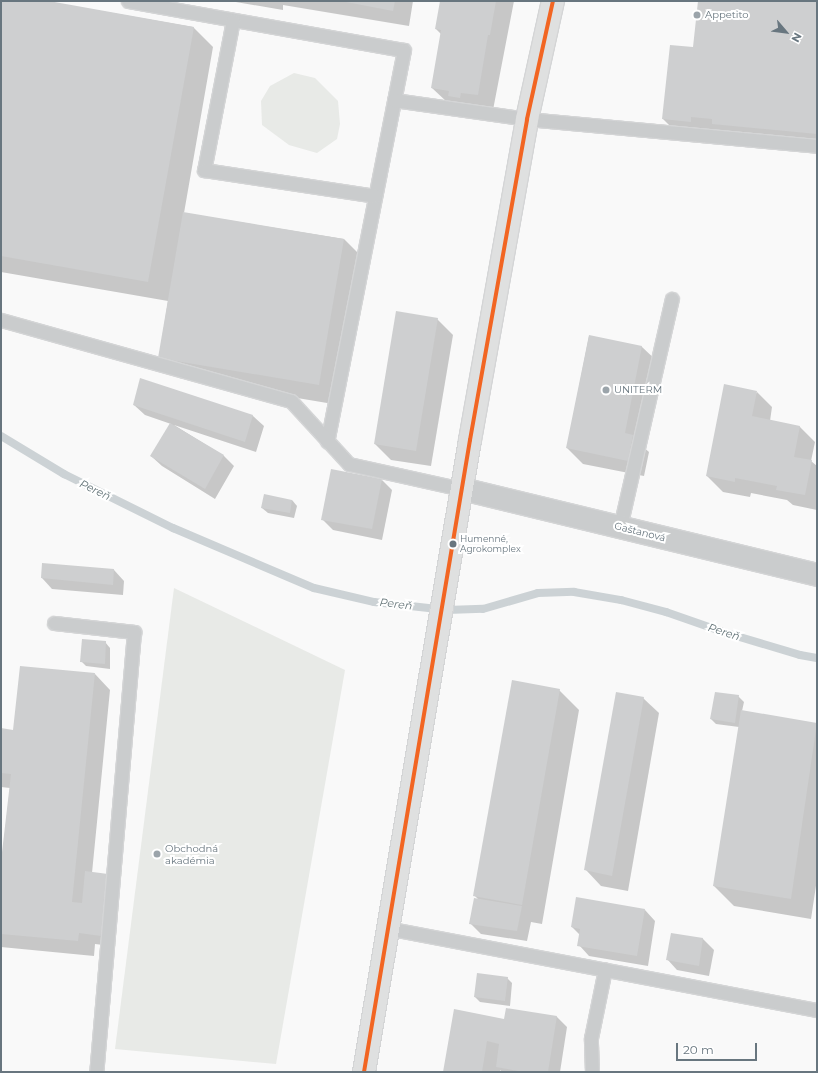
<!DOCTYPE html>
<meta charset="utf-8">
<style>
body{margin:0}
#map{position:relative;width:818px;height:1073px;overflow:hidden;background:#f9f9f9;font-family:Montserrat,sans-serif}
div>[style]{position:absolute}
.green>*{inset:0;background:#e8eae7}
.shadow>*{inset:0;background:#0003}
.stream>*{height:8px;margin:-4px;padding:0 4px;transform-origin:4px;border-radius:4px;background:#ccd2d5}
.building>*{inset:0;background:#cecfd0}
.roads{filter:drop-shadow(1px 0 #d4d5d6) drop-shadow(-1px 0 #d4d5d6) drop-shadow(0 1px #d4d5d6) drop-shadow(0 -1px #d4d5d6)}
.service>*{height:13px;margin:-6.5px;padding:0 6.5px;transform-origin:6.5px;border-radius:6.5px;background:#cacccd}
.minor>*{height:22px;margin:-11px;padding:0 11px;transform-origin:11px;border-radius:11px;background:#cacccd}
.primary>*{height:22px;margin:-11px;padding:0 11px;transform-origin:11px;border-radius:11px;background:#dfe0e0}
.bus-1>*{height:4px;margin:-2px;padding:0 2px;transform-origin:2px;border-radius:2px;background:#f26522}
.dots>*{width:11px;height:11px;translate:-50% -50%;box-sizing:border-box;border:2px solid #fff;border-radius:50%}
span{translate:-50% -50%;white-space:nowrap;text-align:center;line-height:1.15;-webkit-text-stroke:4px #fff;paint-order:stroke}
.bus-label{font-size:9px;color:#68767f}
.left{translate:0 -50%;text-align:left}
.poi-label{font-size:10px;color:#68767f}
.street-label{font-size:10px;color:#68767f}
.water-label{font-size:11px;color:#647478;font-style:italic}
.frame{position:absolute;inset:0;border:2px solid #68767f;pointer-events:none}
.north{position:absolute;left:766px;top:12px;width:40px;height:40px;-webkit-text-stroke:3px #fff;paint-order:stroke;rotate:118deg;font-size:11px;font-weight:700;line-height:16px;text-align:center;color:#68767f}
.north::after{content:'';display:block;margin:auto;width:14px;height:18px;background:#68767f;clip-path:polygon(50% 0,100% 100%,50% 72%,0 100%)}
.scale{position:absolute;left:676px;top:1043px;width:81px;height:18px;box-sizing:border-box;border:2px solid #68767f;border-top:0;padding-left:5px;font-size:12px;line-height:14px;white-space:nowrap;color:#68767f;-webkit-text-stroke:3px #fff;paint-order:stroke}
</style>
<div id="map">
<div class="green">
<div style="clip-path:polygon(294px 73px,315px 78px,338px 101px,340px 124px,337px 139px,317px 153px,289px 145px,262px 125px,261px 101px,270px 86px)"></div>
<div style="clip-path:polygon(174px 588px,345px 670px,276px 1064px,115px 1049px)"></div>
</div>
<div class="shadow">
<div style="clip-path:polygon(1px 1px,43px 1px,193px 27px,213px 47px,184px 213px,344px 239px,364px 259px,339px 405px,179px 378px,159px 358px,168px 301px,1px 272px)"></div>
<div style="clip-path:polygon(230px 1px,413px 1px,409px 26px,283px 5px,283px 10px)"></div>
<div style="clip-path:polygon(441px 1px,514px 1px,493px 110px,448px 103px,432px 88px,441px 34px,436px 29px)"></div>
<div style="clip-path:polygon(699px 1px,817px 1px,817px 152px,683px 139px,663px 119px,694px 48px)"></div>
<div style="clip-path:polygon(437px 319px,453px 335px,431px 466px,391px 460px,375px 444px)"></div>
<div style="clip-path:polygon(589px 336px,642px 347px,658px 362px,641px 445px,649px 452px,644px 476px,583px 464px,567px 448px)"></div>
<div style="clip-path:polygon(141px 380px,253px 416px,264px 426px,256px 452px,174px 425px,224px 456px,234px 466px,215px 499px,162px 466px,151px 456px,171px 424px,145px 415px,134px 405px)"></div>
<div style="clip-path:polygon(757px 392px,772px 407px,770px 421px,800px 427px,815px 442px,811px 461px,817px 466px,817px 510px,793px 505px,787px 500px,751px 493px,750px 497px,723px 492px,707px 476px)"></div>
<div style="clip-path:polygon(382px 480px,392px 490px,382px 540px,333px 530px,322px 519px)"></div>
<div style="clip-path:polygon(292px 500px,297px 506px,294px 518px,268px 513px,262px 508px)"></div>
<div style="clip-path:polygon(114px 570px,124px 581px,123px 595px,52px 589px,42px 578px)"></div>
<div style="clip-path:polygon(105px 642px,110px 648px,110px 669px,86px 666px,81px 661px)"></div>
<div style="clip-path:polygon(95px 674px,110px 690px,92px 873px,112px 946px,95px 944px,94px 956px,1px 947px,1px 867px,10px 788px,1px 787px,1px 729px,14px 731px)"></div>
<div style="clip-path:polygon(559px 690px,579px 710px,542px 924px,531px 922px,527px 941px,481px 934px,470px 923px,479px 900px,474px 895px)"></div>
<div style="clip-path:polygon(738px 696px,744px 702px,742px 711px,817px 724px,817px 879px,811px 919px,734px 906px,714px 886px,739px 727px,716px 724px,711px 719px)"></div>
<div style="clip-path:polygon(643px 698px,659px 713px,628px 891px,601px 886px,586px 870px)"></div>
<div style="clip-path:polygon(645px 910px,655px 921px,648px 966px,589px 956px,579px 945px,580px 935px,572px 927px)"></div>
<div style="clip-path:polygon(672px 934px,703px 939px,714px 950px,709px 976px,677px 970px,667px 959px)"></div>
<div style="clip-path:polygon(507px 978px,512px 983px,510px 1006px,480px 1002px,475px 997px)"></div>
<div style="clip-path:polygon(455px 1010px,503px 1020px,557px 1017px,567px 1027px,560px 1072px,502px 1072px,500px 1070px,500px 1072px,444px 1072px)"></div>
</div>
<div class="stream">
<div style="left:1px;top:436px;width:74px;rotate:31.1deg"></div>
<div style="left:64px;top:474px;width:122px;rotate:26.4deg"></div>
<div style="left:173px;top:528px;width:153px;rotate:23.1deg"></div>
<div style="left:314px;top:588px;width:62px;rotate:13.1deg"></div>
<div style="left:374px;top:602px;width:73px;rotate:6.3deg"></div>
<div style="left:447px;top:610px;width:36px;rotate:-2deg"></div>
<div style="left:483px;top:609px;width:57px;rotate:-16.2deg"></div>
<div style="left:538px;top:593px;width:36px;rotate:-2deg"></div>
<div style="left:574px;top:592px;width:48px;rotate:9.7deg"></div>
<div style="left:621px;top:600px;width:47px;rotate:14.9deg"></div>
<div style="left:666px;top:612px;width:60px;rotate:19.3deg"></div>
<div style="left:723px;top:632px;width:80px;rotate:16.6deg"></div>
<div style="left:800px;top:655px;width:17px;rotate:10deg"></div>
</div>
<div class="building">
<div style="clip-path:polygon(1px 1px,49px 1px,194px 27px,148px 282px,1px 256px)"></div>
<div style="clip-path:polygon(341px 1px,395px 1px,393px 11px)"></div>
<div style="clip-path:polygon(440px 1px,496px 1px,490px 35px,488px 35px,478px 95px,461px 93px,460px 98px,448px 96px,449px 91px,431px 88px,441px 30px,435px 29px)"></div>
<div style="clip-path:polygon(698px 1px,817px 1px,817px 134px,712px 124px,712px 119px,691px 117px,691px 122px,662px 119px,670px 45px,693px 47px)"></div>
<div style="clip-path:polygon(183px 212px,344px 239px,319px 385px,158px 358px)"></div>
<div style="clip-path:polygon(396px 311px,438px 318px,416px 451px,374px 444px)"></div>
<div style="clip-path:polygon(589px 335px,642px 346px,625px 433px,633px 435px,628px 461px,566px 448px)"></div>
<div style="clip-path:polygon(140px 378px,253px 415px,245px 442px,133px 405px)"></div>
<div style="clip-path:polygon(724px 384px,757px 391px,752px 416px,800px 426px,794px 457px,812px 460px,805px 495px,776px 490px,777px 486px,735px 478px,735px 482px,706px 476px)"></div>
<div style="clip-path:polygon(170px 423px,224px 455px,205px 489px,150px 456px)"></div>
<div style="clip-path:polygon(331px 469px,382px 479px,372px 529px,321px 520px)"></div>
<div style="clip-path:polygon(264px 494px,292px 500px,290px 513px,261px 508px)"></div>
<div style="clip-path:polygon(42px 563px,114px 569px,113px 585px,41px 578px)"></div>
<div style="clip-path:polygon(82px 639px,106px 641px,105px 664px,80px 662px)"></div>
<div style="clip-path:polygon(20px 666px,95px 673px,72px 902px,82px 903px,85px 871px,108px 874px,101px 936px,79px 933px,78px 941px,1px 934px,1px 861px,11px 774px,1px 773px,1px 728px,13px 730px)"></div>
<div style="clip-path:polygon(512px 680px,560px 689px,522px 905px,473px 896px)"></div>
<div style="clip-path:polygon(616px 692px,644px 697px,612px 876px,584px 870px)"></div>
<div style="clip-path:polygon(715px 692px,739px 695px,735px 723px,710px 719px)"></div>
<div style="clip-path:polygon(741px 710px,817px 723px,791px 899px,713px 886px)"></div>
<div style="clip-path:polygon(576px 897px,645px 909px,637px 956px,577px 946px,580px 929px,571px 927px)"></div>
<div style="clip-path:polygon(474px 898px,522px 906px,517px 931px,469px 924px)"></div>
<div style="clip-path:polygon(671px 933px,703px 938px,699px 966px,666px 960px)"></div>
<div style="clip-path:polygon(477px 973px,508px 977px,505px 1001px,474px 997px)"></div>
<div style="clip-path:polygon(506px 1008px,557px 1016px,548px 1072px,524px 1072px,496px 1067px,499px 1044px,487px 1041px,482px 1072px,443px 1072px,454px 1009px,504px 1019px)"></div>
</div>
<div class="roads">
<div class="service">
<div style="left:128px;top:1px;width:280px;rotate:10.1deg"></div>
<div style="left:404px;top:50px;width:399px;rotate:101.1deg"></div>
<div style="left:233px;top:20px;width:153px;rotate:100.9deg"></div>
<div style="left:204px;top:170px;width:173px;rotate:8.6deg"></div>
<div style="left:394px;top:100px;width:134px;rotate:8.1deg"></div>
<div style="left:527px;top:119px;width:291px;rotate:5.3deg"></div>
<div style="left:1px;top:320px;width:301px;rotate:15.6deg"></div>
<div style="left:291px;top:401px;width:86px;rotate:47.4deg"></div>
<div style="left:349px;top:464px;width:116px;rotate:12.5deg"></div>
<div style="left:620px;top:527px;width:234px;rotate:-77.2deg"></div>
<div style="left:54px;top:623px;width:81px;rotate:6.4deg"></div>
<div style="left:134px;top:632px;width:442px;rotate:94.9deg"></div>
<div style="left:387px;top:928px;width:438px;rotate:10.8deg"></div>
<div style="left:592px;top:1072px;width:34px;rotate:-92deg"></div>
<div style="left:591px;top:1038px;width:70px;rotate:-78.5deg"></div>
</div>
<div class="minor">
<div style="left:462px;top:489px;width:365px;rotate:13.6deg"></div>
</div>
<div class="primary">
<div style="left:364px;top:1072px;width:641px;rotate:-80.48deg"></div>
<div style="left:470px;top:440px;width:326px;rotate:-79.9deg"></div>
<div style="left:527px;top:119px;width:121px;rotate:-77.6deg"></div>
</div>
</div>
<div class="bus-1">
<div style="left:364px;top:1072px;width:641px;rotate:-80.48deg"></div>
<div style="left:470px;top:440px;width:326px;rotate:-79.9deg"></div>
<div style="left:527px;top:119px;width:121px;rotate:-77.6deg"></div>
</div>
<div class="dots">
<div style="left:697px;top:15px;background:#9ba4aa"></div>
<div style="left:606px;top:390px;background:#9ba4aa"></div>
<div style="left:453px;top:544px;background:#68767f"></div>
<div style="left:157px;top:854px;background:#9ba4aa"></div>
</div>
<div class="bus-label">
<span class="left" style="left:460px;top:544px">Humenné,<br>Agrokomplex</span>
</div>
<div class="poi-label">
<span class="left" style="left:705px;top:15px">Appetito</span>
<span class="left" style="left:614px;top:390px">UNITERM</span>
<span class="left" style="left:165px;top:854px">Obchodná<br>akadémia</span>
</div>
<div class="street-label">
<span style="left:640px;top:532px;rotate:14deg">Gaštanová</span>
</div>
<div class="water-label">
<span style="left:95px;top:490px;rotate:26deg">Pereň</span>
<span style="left:396px;top:604px;rotate:7deg">Pereň</span>
<span style="left:724px;top:632px;rotate:18deg">Pereň</span>
</div>
<div class="frame"></div>
<div class="north">N</div>
<div class="scale">20 m</div>
</div>
